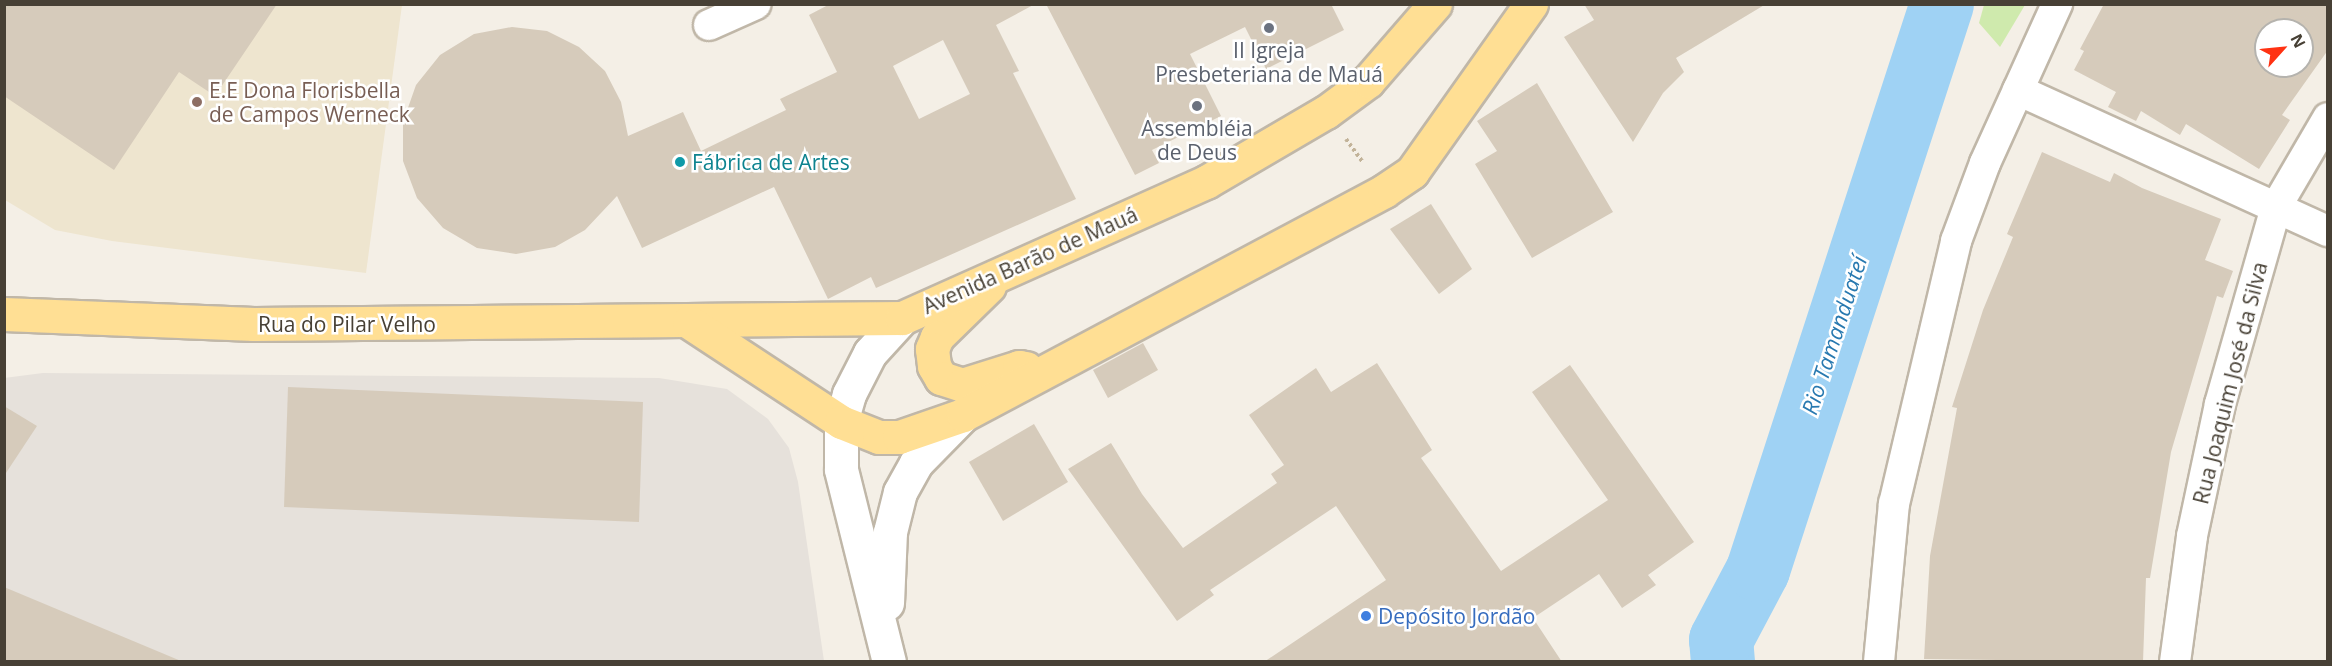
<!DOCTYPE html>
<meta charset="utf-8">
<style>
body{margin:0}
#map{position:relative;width:2332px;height:666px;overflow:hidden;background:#f4efe6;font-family:"Open Sans",sans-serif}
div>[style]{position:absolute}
.industrial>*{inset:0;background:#e6e1db}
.education>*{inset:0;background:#eee5cf}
.green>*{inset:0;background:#cfeaad}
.river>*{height:64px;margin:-32px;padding:0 32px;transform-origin:32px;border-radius:32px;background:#9fd2f4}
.building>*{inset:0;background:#d6cbbb}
.path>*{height:4px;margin-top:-2px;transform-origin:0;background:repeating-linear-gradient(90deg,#c2b399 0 3px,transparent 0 6px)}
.roads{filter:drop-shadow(2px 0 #c0b7a8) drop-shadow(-2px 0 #c0b7a8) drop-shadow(0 2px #c0b7a8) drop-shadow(0 -2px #c0b7a8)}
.minor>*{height:30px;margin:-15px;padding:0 15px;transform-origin:15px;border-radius:15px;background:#fff}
.tertiary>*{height:33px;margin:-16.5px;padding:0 16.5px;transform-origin:16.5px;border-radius:16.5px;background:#fff}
.primary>*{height:33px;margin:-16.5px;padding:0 16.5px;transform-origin:16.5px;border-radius:16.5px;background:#ffdf94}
.dots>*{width:16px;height:16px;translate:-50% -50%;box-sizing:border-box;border:3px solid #fff;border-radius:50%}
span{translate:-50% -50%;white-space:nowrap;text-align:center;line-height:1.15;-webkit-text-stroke:5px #fff;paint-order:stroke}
.worship-label{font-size:21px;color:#5b616d}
.education-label{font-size:21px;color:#785e54}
.left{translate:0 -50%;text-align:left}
.culture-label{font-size:21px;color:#0d838f}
.street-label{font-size:21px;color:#474035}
.shop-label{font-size:21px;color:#366cbe}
.water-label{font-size:22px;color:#2879b0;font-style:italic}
.frame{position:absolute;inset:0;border:6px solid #474035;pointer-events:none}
.north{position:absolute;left:2254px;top:18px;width:60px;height:60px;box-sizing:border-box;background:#fff;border:2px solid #b5b3ae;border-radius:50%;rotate:63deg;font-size:16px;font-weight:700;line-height:24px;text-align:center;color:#474035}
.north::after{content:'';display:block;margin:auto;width:21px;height:27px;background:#ff3212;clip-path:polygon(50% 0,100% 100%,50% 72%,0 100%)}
</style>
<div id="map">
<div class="industrial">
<div style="clip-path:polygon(43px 373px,659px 378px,727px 389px,768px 419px,789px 448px,798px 482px,824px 661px,5px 661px,4px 378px)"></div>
</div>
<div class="education">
<div style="clip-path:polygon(5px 5px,402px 5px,366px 273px,112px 241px,55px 230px,5px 200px)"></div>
</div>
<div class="green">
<div style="clip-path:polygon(1984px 5px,2025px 5px,2000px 47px,1979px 23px)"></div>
</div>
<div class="river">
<div style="left:1723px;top:662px;width:22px;rotate:-95deg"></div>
<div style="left:1721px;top:640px;width:79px;rotate:-62.1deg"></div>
<div style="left:1758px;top:570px;width:595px;rotate:-71.99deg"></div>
</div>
<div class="building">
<div style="clip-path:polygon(4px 4px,277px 4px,215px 96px,179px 72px,114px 170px,4px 96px)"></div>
<div style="clip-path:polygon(evenodd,830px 4px,1035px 4px,996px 25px,1019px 71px,1013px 73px,1076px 199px,876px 288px,871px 277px,828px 299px,774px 187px,642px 248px,617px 196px,585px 230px,555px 247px,516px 254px,477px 248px,443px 228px,417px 198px,403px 161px,403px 122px,416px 85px,440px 55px,474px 34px,512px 27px,547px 31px,579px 47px,605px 71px,621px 102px,628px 136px,683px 112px,701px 151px,786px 110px,780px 99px,837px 72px,809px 15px,830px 4px,943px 40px,970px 94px,919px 119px,893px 66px,943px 40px)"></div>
<div style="clip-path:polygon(1046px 4px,1331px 4px,1344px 30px,1266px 69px,1245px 27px,1190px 54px,1221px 116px,1152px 150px,1159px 163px,1135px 175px)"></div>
<div style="clip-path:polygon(1584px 4px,1766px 4px,1676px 58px,1684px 72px,1663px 93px,1633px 142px,1564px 37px,1594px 20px)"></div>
<div style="clip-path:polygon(evenodd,2104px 4px,2328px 4px,2328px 50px,2282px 115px,2290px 120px,2259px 169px,2186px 124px,2180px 135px,2141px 111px,2136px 121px,2108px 107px,2116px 92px,2074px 70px,2084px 51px,2080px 49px,2104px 4px,2266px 30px,2302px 30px,2302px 66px,2266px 66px,2266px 30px)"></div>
<div style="clip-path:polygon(1537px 83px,1613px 212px,1532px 258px,1475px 164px,1497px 151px,1477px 121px)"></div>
<div style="clip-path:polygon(2042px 152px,2110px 182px,2114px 173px,2142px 188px,2221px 219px,2205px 260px,2233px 271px,2223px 298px,2217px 296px,2171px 452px,2150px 578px,2146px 578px,2143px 662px,1924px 659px,1930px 556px,1957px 408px,1952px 407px,1983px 310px,2013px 237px,2007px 234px)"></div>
<div style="clip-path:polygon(1431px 204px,1472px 269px,1439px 294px,1390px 229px)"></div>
<div style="clip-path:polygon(1143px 343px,1158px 370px,1108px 398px,1093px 370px)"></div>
<div style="clip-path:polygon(1377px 363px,1432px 450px,1421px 458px,1501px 571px,1608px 500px,1532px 392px,1570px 365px,1694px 542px,1648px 575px,1656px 585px,1622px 608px,1599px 574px,1533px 618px,1562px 662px,1264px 662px,1386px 580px,1336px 506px,1210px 590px,1214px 595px,1177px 621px,1068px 469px,1111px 443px,1142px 494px,1183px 548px,1277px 483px,1271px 474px,1284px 465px,1249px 415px,1316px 368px,1331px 392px)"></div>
<div style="clip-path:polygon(288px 387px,643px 402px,639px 522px,284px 507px)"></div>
<div style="clip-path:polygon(4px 406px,37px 426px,4px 476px)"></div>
<div style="clip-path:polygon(1034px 424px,1068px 482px,1003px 521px,969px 462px)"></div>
<div style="clip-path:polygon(4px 587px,181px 661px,181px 662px,4px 662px)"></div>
</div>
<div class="path">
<div style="left:1346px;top:139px;width:29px;rotate:54deg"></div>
</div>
<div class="roads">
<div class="minor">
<div style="left:709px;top:25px;width:51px;rotate:-24.1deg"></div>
<div style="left:2018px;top:90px;width:341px;rotate:24.5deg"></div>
<div style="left:1879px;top:662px;width:159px;rotate:-84.6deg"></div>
<div style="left:1894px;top:504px;width:270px;rotate:-76.7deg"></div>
<div style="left:1956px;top:241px;width:83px;rotate:-69.6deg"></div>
<div style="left:1985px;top:163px;width:175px;rotate:-65.6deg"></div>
<div style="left:2175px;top:662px;width:127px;rotate:-82.3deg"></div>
<div style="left:2192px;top:536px;width:135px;rotate:-78deg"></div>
<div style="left:2220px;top:404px;width:205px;rotate:-74.1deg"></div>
<div style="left:2276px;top:207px;width:103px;rotate:-59.7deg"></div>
</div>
<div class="tertiary">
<div style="left:887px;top:603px;width:71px;rotate:-87.6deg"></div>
<div style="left:890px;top:532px;width:41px;rotate:-76deg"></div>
<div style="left:900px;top:492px;width:33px;rotate:-61deg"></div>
<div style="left:916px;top:463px;width:67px;rotate:-45.6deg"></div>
<div style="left:889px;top:662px;width:199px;rotate:-104deg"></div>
<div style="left:841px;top:469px;width:47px;rotate:-90deg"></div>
<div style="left:841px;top:422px;width:29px;rotate:-74deg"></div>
<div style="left:849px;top:394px;width:46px;rotate:-62.9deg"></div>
<div style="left:870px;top:353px;width:47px;rotate:-47.6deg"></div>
</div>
<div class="primary">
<div style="left:989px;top:286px;width:73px;rotate:135.6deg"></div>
<div style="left:937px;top:337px;width:13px;rotate:113deg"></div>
<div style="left:932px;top:349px;width:17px;rotate:83deg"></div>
<div style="left:934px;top:366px;width:14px;rotate:60deg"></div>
<div style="left:941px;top:378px;width:22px;rotate:18deg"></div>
<div style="left:962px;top:385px;width:60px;rotate:-17.5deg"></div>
<div style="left:1019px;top:367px;width:7px;rotate:8deg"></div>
<div style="left:4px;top:314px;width:250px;rotate:2.3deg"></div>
<div style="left:254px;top:324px;width:648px;rotate:-0.53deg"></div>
<div style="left:902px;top:318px;width:333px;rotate:-24.1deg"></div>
<div style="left:1206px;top:182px;width:139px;rotate:-30.3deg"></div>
<div style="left:1326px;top:112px;width:52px;rotate:-36.4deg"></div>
<div style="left:1368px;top:81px;width:102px;rotate:-49deg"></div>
<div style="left:689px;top:322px;width:182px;rotate:33.3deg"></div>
<div style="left:841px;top:422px;width:41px;rotate:21.5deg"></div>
<div style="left:879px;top:437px;width:20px"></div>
<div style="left:899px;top:437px;width:68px;rotate:-19deg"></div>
<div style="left:963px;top:415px;width:477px;rotate:-28deg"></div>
<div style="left:1384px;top:191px;width:34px;rotate:-34deg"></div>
<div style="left:1412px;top:172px;width:206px;rotate:-54.7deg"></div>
</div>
</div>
<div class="dots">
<div style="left:1269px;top:28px;background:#6b7280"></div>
<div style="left:197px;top:102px;background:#8d6e63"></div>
<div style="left:1197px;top:106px;background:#6b7280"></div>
<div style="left:680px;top:162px;background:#0f9aa8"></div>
<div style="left:1366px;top:616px;background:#3f7fe0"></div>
</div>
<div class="worship-label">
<span style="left:1269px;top:62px">II Igreja<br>Presbeteriana de Mauá</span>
<span style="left:1197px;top:140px">Assembléia<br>de Deus</span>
</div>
<div class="education-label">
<span class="left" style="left:209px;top:102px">E.E Dona Florisbella<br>de Campos Werneck</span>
</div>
<div class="culture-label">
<span class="left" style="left:692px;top:162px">Fábrica de Artes</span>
</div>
<div class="street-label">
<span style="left:1030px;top:260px;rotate:-24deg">Avenida Barão de Mauá</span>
<span style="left:347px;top:324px">Rua do Pilar Velho</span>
<span style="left:2230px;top:383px;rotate:-76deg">Rua Joaquim José da Silva</span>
</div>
<div class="shop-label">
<span class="left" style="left:1378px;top:616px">Depósito Jordão</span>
</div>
<div class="water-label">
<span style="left:1834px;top:335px;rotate:-72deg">Rio Tamanduateí</span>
</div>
<div class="frame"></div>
<div class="north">N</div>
</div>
